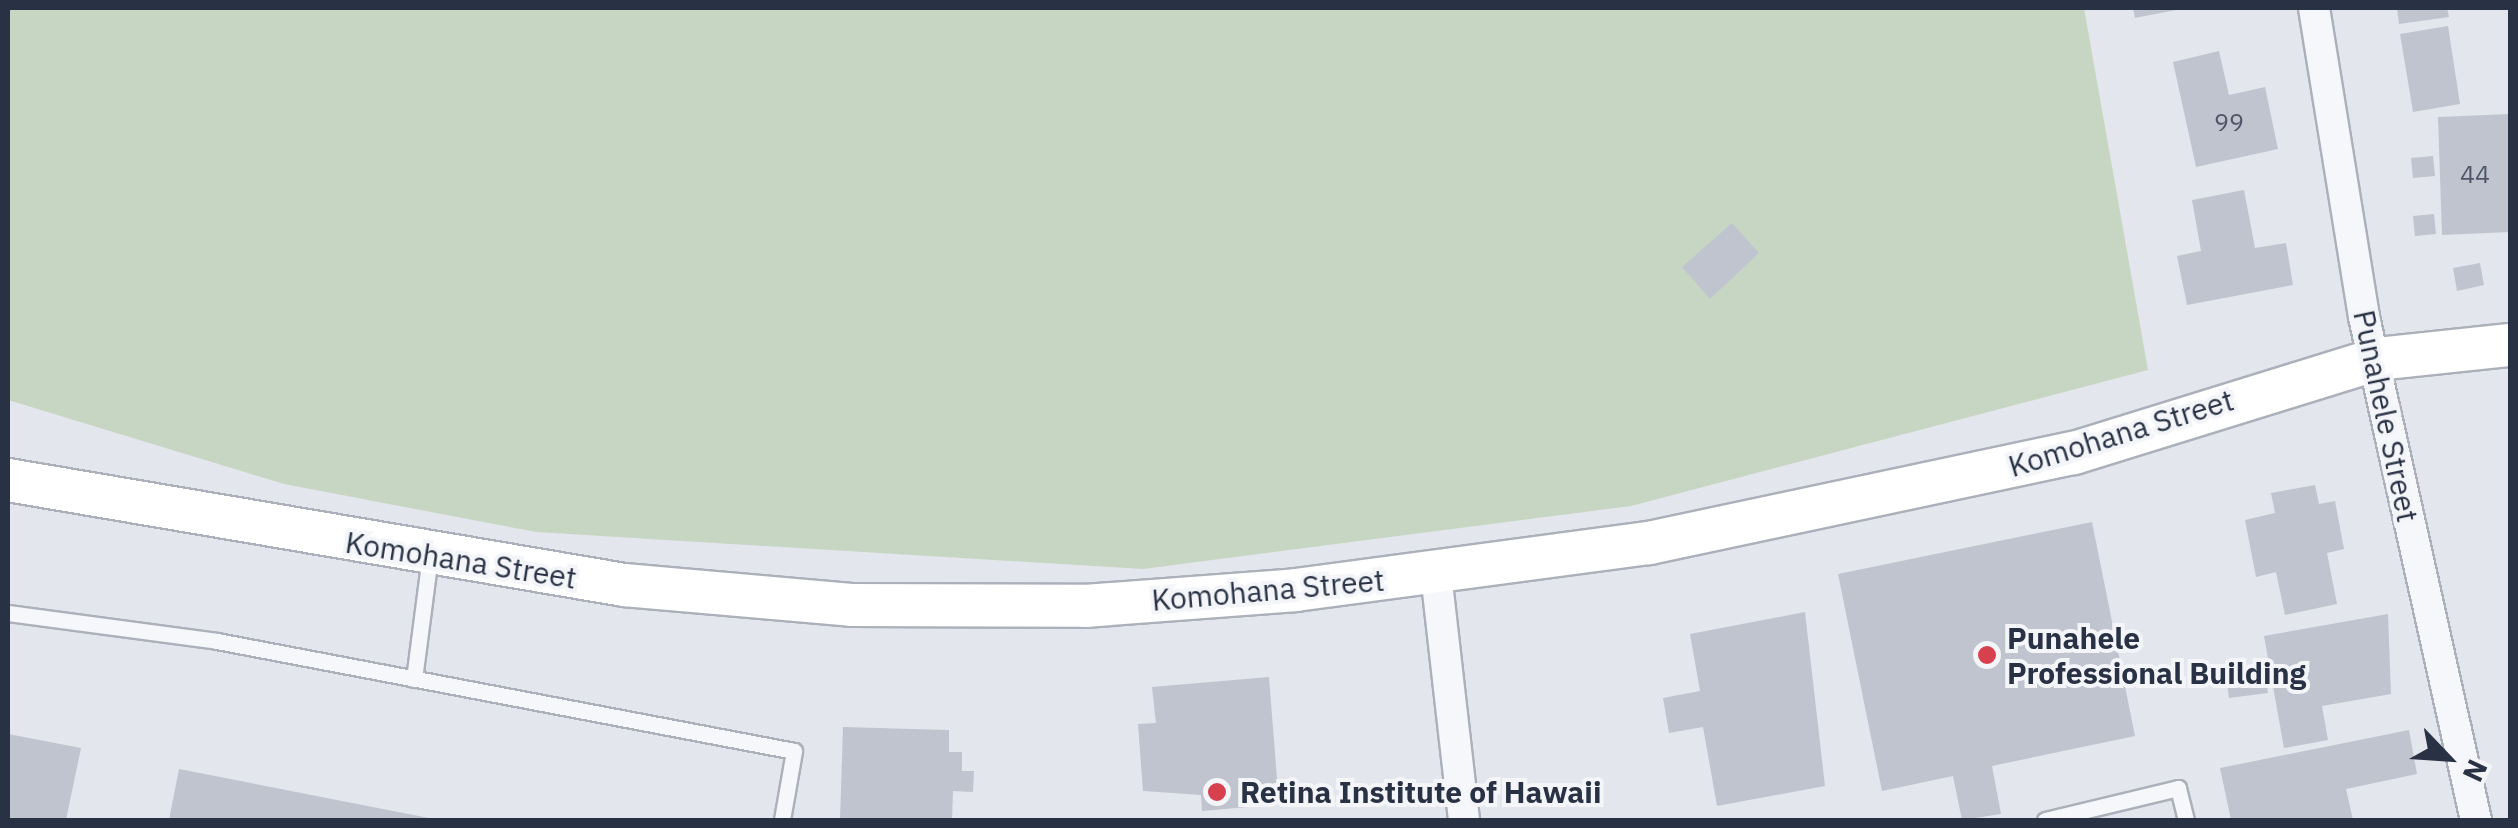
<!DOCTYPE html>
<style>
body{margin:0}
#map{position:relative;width:2518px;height:828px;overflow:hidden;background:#e3e6ec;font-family:"IBM Plex Sans",sans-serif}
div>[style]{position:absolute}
.green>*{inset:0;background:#c7d6c3}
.building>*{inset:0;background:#bfc4cf}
.roads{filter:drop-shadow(2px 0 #abb0ba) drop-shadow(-2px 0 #abb0ba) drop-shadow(0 2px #abb0ba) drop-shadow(0 -2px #abb0ba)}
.service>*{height:15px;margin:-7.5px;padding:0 7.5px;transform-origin:7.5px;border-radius:7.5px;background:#f6f7fa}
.minor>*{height:30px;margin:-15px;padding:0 15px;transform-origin:15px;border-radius:15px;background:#f6f7fa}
.secondary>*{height:42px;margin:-21px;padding:0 21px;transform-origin:21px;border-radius:21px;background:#fff}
.dots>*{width:28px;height:28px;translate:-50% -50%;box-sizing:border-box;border:5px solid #f3f5f9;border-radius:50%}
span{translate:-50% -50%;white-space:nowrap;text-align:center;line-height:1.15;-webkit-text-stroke:8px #f3f5f9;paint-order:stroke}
.number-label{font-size:25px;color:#4e5668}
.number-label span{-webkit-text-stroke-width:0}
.street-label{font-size:30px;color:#293245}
.poi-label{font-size:30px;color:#293245;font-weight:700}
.left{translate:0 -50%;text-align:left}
.frame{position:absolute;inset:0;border:10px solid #293245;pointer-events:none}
.north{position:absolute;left:2398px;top:708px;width:100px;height:100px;-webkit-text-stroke:8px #f3f5f9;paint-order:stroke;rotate:115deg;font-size:28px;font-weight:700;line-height:40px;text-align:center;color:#293245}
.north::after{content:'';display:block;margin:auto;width:35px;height:45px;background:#293245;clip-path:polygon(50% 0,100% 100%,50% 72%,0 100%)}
</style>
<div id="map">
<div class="green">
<div style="clip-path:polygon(8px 8px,2084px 8px,2148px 370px,1631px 506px,1143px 569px,536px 532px,284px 484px,8px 400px)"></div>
</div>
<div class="building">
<div style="clip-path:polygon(2133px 8px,2181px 8px,2181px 9px,2135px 18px)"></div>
<div style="clip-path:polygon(2397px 8px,2447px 8px,2449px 17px,2399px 24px)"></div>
<div style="clip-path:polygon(2448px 26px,2460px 104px,2413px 112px,2400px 34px)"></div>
<div style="clip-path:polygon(2219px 51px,2229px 95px,2265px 87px,2278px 149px,2196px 167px,2173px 62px)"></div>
<div style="clip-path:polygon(2510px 114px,2510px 232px,2442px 235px,2438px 117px)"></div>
<div style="clip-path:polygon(2433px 156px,2435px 176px,2413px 178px,2411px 158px)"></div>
<div style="clip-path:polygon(2244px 190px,2255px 248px,2286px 243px,2293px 285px,2187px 305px,2177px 256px,2201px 251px,2192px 200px)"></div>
<div style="clip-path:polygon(2434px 214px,2436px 234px,2415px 236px,2413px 216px)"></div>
<div style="clip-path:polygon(1732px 223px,1759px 253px,1710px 299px,1682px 267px)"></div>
<div style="clip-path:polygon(2480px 263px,2484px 285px,2457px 291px,2453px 268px)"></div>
<div style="clip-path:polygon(2315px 485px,2319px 504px,2335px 501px,2344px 549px,2327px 553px,2337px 604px,2285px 615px,2276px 572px,2256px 577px,2245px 520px,2275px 513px,2271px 493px)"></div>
<div style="clip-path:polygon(2092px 522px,2135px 736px,1992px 766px,2001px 814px,1962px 820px,1953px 776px,1882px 791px,1838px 574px)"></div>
<div style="clip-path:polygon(1805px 612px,1825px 786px,1717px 806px,1703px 727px,1669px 733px,1663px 698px,1700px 691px,1690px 634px)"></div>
<div style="clip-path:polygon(2388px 614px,2391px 694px,2322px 706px,2328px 740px,2284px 748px,2264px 636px)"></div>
<div style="clip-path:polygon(2265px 670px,2268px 693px,2229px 698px,2226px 675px)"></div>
<div style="clip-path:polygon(1269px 677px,1279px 804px,1202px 811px,1201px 795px,1143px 791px,1138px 724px,1156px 723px,1152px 687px)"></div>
<div style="clip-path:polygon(843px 727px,949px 730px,949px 752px,962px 752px,962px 771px,974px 771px,973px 792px,953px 791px,952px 820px,840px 820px)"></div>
<div style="clip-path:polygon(2409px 730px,2417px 774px,2346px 789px,2353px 820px,2231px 820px,2220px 768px)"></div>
<div style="clip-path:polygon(8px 734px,81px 748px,66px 820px,8px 820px)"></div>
<div style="clip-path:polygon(179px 769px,434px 819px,434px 820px,169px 820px)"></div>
</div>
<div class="roads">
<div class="service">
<div style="left:8px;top:613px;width:211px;rotate:7.6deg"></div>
<div style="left:217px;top:641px;width:587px;rotate:10.79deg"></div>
<div style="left:794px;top:751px;width:70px;rotate:99.9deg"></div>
<div style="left:414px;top:679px;width:125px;rotate:-82.6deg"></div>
<div style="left:2045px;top:820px;width:137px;rotate:-13.5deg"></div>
<div style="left:2178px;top:788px;width:33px;rotate:76deg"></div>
</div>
<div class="minor">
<div style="left:2314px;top:8px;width:313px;rotate:80.8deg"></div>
<div style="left:2364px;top:317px;width:515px;rotate:77.45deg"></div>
<div style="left:1436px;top:574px;width:248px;rotate:83.5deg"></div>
</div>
<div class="secondary">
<div style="left:8px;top:480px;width:625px;rotate:9.67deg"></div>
<div style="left:624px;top:585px;width:228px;rotate:5deg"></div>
<div style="left:851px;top:605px;width:234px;rotate:0.2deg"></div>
<div style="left:1085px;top:606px;width:212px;rotate:-4.3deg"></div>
<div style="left:1296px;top:590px;width:356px;rotate:-7.6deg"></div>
<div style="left:1649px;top:543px;width:434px;rotate:-12deg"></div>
<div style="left:2074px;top:453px;width:318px;rotate:-17.2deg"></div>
<div style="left:2378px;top:359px;width:133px;rotate:-6.1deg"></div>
</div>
</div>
<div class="dots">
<div style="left:1987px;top:655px;background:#d7414e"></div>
<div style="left:1217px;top:792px;background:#d7414e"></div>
</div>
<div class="number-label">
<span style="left:2229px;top:122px">99</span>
<span style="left:2475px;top:174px">44</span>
</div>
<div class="street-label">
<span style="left:2386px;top:416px;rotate:78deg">Punahele Street</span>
<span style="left:2121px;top:433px;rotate:-17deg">Komohana Street</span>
<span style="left:461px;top:560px;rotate:9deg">Komohana Street</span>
<span style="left:1268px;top:590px;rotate:-5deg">Komohana Street</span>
</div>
<div class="poi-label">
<span class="left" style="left:2007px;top:655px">Punahele<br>Professional Building</span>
<span class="left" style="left:1240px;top:792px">Retina Institute of Hawaii</span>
</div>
<div class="frame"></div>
<div class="north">N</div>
</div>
